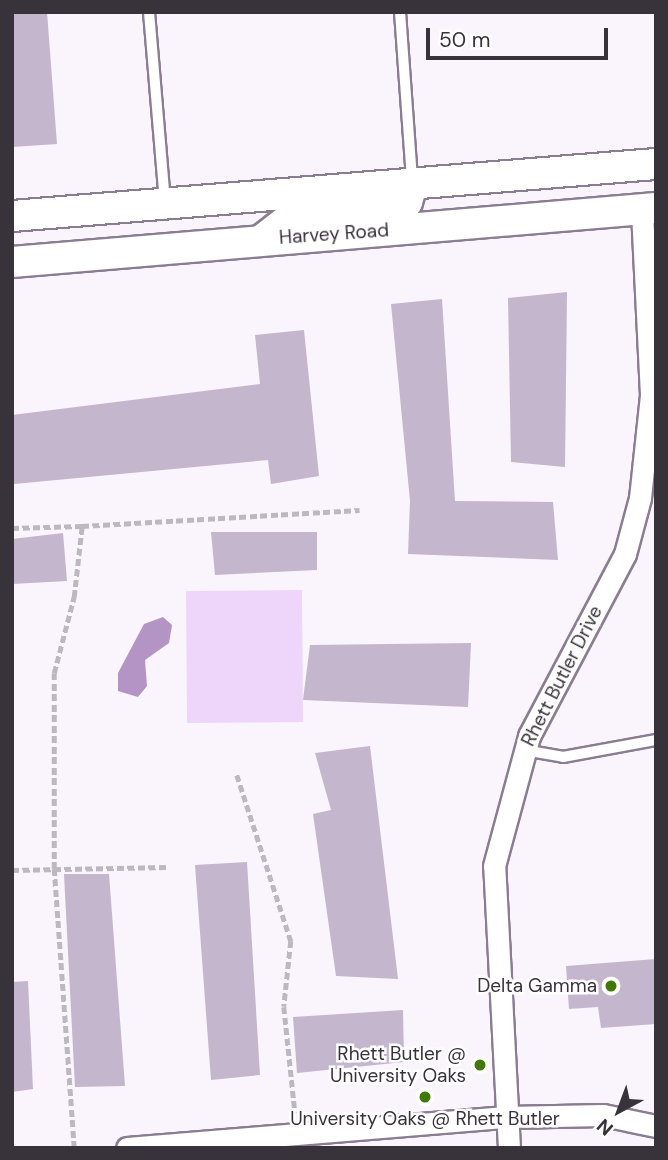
<!DOCTYPE html>
<style>
body{margin:0}
#map{position:relative;width:668px;height:1160px;overflow:hidden;background:#faf4fd;font-family:"DM Sans",sans-serif}
div>[style]{position:absolute}
.green>*{inset:0;background:#edd6fa}
.water>*{inset:0;background:#b394c4}
.building>*{inset:0;background:#c4b6cc}
.path>*{height:4.5px;margin-top:-2.25px;transform-origin:0;background:repeating-linear-gradient(90deg,#bdb7c0 0 7px,transparent 0 10.5px)}
.roads{filter:drop-shadow(2px 0 #8a7d92) drop-shadow(-2px 0 #8a7d92) drop-shadow(0 2px #8a7d92) drop-shadow(0 -2px #8a7d92)}
.lane>*{height:10px;margin:-5px;padding:0 5px;transform-origin:5px;border-radius:5px;background:#fff}
.street>*{height:21px;margin:-10.5px;padding:0 10.5px;transform-origin:10.5px;border-radius:10.5px;background:#fff}
.secondary>*{height:30px;margin:-15px;padding:0 15px;transform-origin:15px;border-radius:15px;background:#fff}
.dots>*{width:19px;height:19px;translate:-50% -50%;box-sizing:border-box;border:4px solid #fff;border-radius:50%}
span{translate:-50% -50%;white-space:nowrap;text-align:center;line-height:1.15;-webkit-text-stroke:5px #fff;paint-order:stroke}
.street-label{font-size:19px;color:#38323b}
.poi-label{font-size:19px;color:#38323b}
.right{translate:-100% -50%;text-align:right}
.frame{position:absolute;inset:0;border:14px solid #38323b;pointer-events:none}
.north{position:absolute;left:584px;top:1076px;width:70px;height:70px;-webkit-text-stroke:5px #fff;paint-order:stroke;rotate:221deg;font-size:19px;font-weight:700;line-height:28px;text-align:center;color:#38323b}
.north::after{content:'';display:block;margin:auto;width:24px;height:32px;background:#38323b;clip-path:polygon(50% 0,100% 100%,50% 72%,0 100%)}
.scale{position:absolute;left:426px;top:28px;width:182px;height:32px;box-sizing:border-box;border:4px solid #38323b;border-top:0;padding-left:9px;font-size:21px;line-height:24px;white-space:nowrap;color:#38323b;-webkit-text-stroke:5px #fff;paint-order:stroke}
</style>
<div id="map">
<div class="green">
<div style="clip-path:polygon(302px 590px,303px 722px,187px 723px,186px 591px)"></div>
</div>
<div class="water">
<div style="clip-path:polygon(163px 617px,172px 625px,169px 643px,145px 660px,147px 686px,138px 697px,118px 691px,118px 673px,144px 624px)"></div>
</div>
<div class="building">
<div style="clip-path:polygon(12px 12px,47px 12px,57px 144px,12px 147px)"></div>
<div style="clip-path:polygon(567px 292px,565px 467px,511px 462px,508px 298px)"></div>
<div style="clip-path:polygon(442px 299px,455px 501px,553px 502px,558px 560px,408px 554px,410px 501px,391px 304px)"></div>
<div style="clip-path:polygon(304px 330px,319px 476px,271px 484px,268px 460px,14px 484px,12px 415px,260px 384px,255px 335px)"></div>
<div style="clip-path:polygon(211px 532px,317px 532px,317px 570px,215px 575px)"></div>
<div style="clip-path:polygon(63px 533px,67px 581px,12px 584px,12px 539px)"></div>
<div style="clip-path:polygon(471px 643px,468px 707px,303px 700px,310px 645px)"></div>
<div style="clip-path:polygon(370px 746px,398px 979px,336px 976px,313px 814px,331px 810px,315px 753px)"></div>
<div style="clip-path:polygon(247px 862px,260px 1075px,211px 1080px,195px 865px)"></div>
<div style="clip-path:polygon(64px 874px,109px 874px,125px 1086px,75px 1087px)"></div>
<div style="clip-path:polygon(656px 959px,656px 1024px,601px 1028px,598px 1007px,569px 1009px,566px 966px)"></div>
<div style="clip-path:polygon(28px 981px,33px 1089px,12px 1092px,12px 982px)"></div>
<div style="clip-path:polygon(403px 1010px,404px 1062px,297px 1073px,293px 1017px)"></div>
</div>
<div class="path">
<div style="left:12px;top:528px;width:70px;rotate:-1.6deg"></div>
<div style="left:237px;top:775px;width:175px;rotate:72deg"></div>
<div style="left:291px;top:941px;width:66px;rotate:96.1deg"></div>
<div style="left:284px;top:1007px;width:106px;rotate:84deg"></div>
<div style="left:12px;top:870px;width:156px;rotate:-1.1deg"></div>
<div style="left:74px;top:1148px;width:280px;rotate:-94.1deg"></div>
<div style="left:54px;top:869px;width:196px;rotate:-90deg"></div>
<div style="left:54px;top:673px;width:79px;rotate:-75.3deg"></div>
<div style="left:74px;top:597px;width:71px;rotate:-83.6deg"></div>
<div style="left:82px;top:526px;width:278px;rotate:-3.3deg"></div>
</div>
<div class="roads">
<div class="lane">
<div style="left:149px;top:12px;width:190px;rotate:85.2deg"></div>
<div style="left:400px;top:12px;width:169px;rotate:85.9deg"></div>
<div style="left:524px;top:750px;width:40px;rotate:10deg"></div>
<div style="left:563px;top:757px;width:95px;rotate:-10.4deg"></div>
</div>
<div class="street">
<div style="left:127px;top:1148px;width:380px;rotate:-4.7deg"></div>
<div style="left:506px;top:1117px;width:97px;rotate:-1.2deg"></div>
<div style="left:603px;top:1115px;width:54px;rotate:11.7deg"></div>
<div style="left:509px;top:1148px;width:282px;rotate:-93deg"></div>
<div style="left:494px;top:866px;width:135px;rotate:-74.9deg"></div>
<div style="left:529px;top:736px;width:206px;rotate:-62.2deg"></div>
<div style="left:625px;top:554px;width:58px;rotate:-75deg"></div>
<div style="left:640px;top:498px;width:104px;rotate:-83.9deg"></div>
<div style="left:651px;top:395px;width:186px;rotate:-92.8deg"></div>
</div>
<div class="secondary">
<div style="left:12px;top:216px;width:646px;rotate:-4.62deg"></div>
<div style="left:263px;top:239px;width:37px;rotate:-38deg"></div>
<div style="left:292px;top:216px;width:105px;rotate:-4.9deg"></div>
<div style="left:397px;top:207px;width:11px;rotate:-27deg"></div>
<div style="left:407px;top:202px;width:19px;rotate:-74deg"></div>
<div style="left:12px;top:262px;width:646px;rotate:-4.79deg"></div>
</div>
</div>
<div class="dots">
<div style="left:611px;top:986px;background:#417704"></div>
<div style="left:480px;top:1065px;background:#417704"></div>
<div style="left:425px;top:1097px;background:#417704"></div>
</div>
<div class="street-label">
<span style="left:334px;top:234px;rotate:-4deg">Harvey Road</span>
<span style="left:562px;top:676px;rotate:-63deg">Rhett Butler Drive</span>
</div>
<div class="poi-label">
<span class="right" style="left:597px;top:986px">Delta Gamma</span>
<span class="right" style="left:466px;top:1065px">Rhett Butler @<br>University Oaks</span>
<span style="left:425px;top:1119px">University Oaks @ Rhett Butler</span>
</div>
<div class="frame"></div>
<div class="north">N</div>
<div class="scale">50 m</div>
</div>
